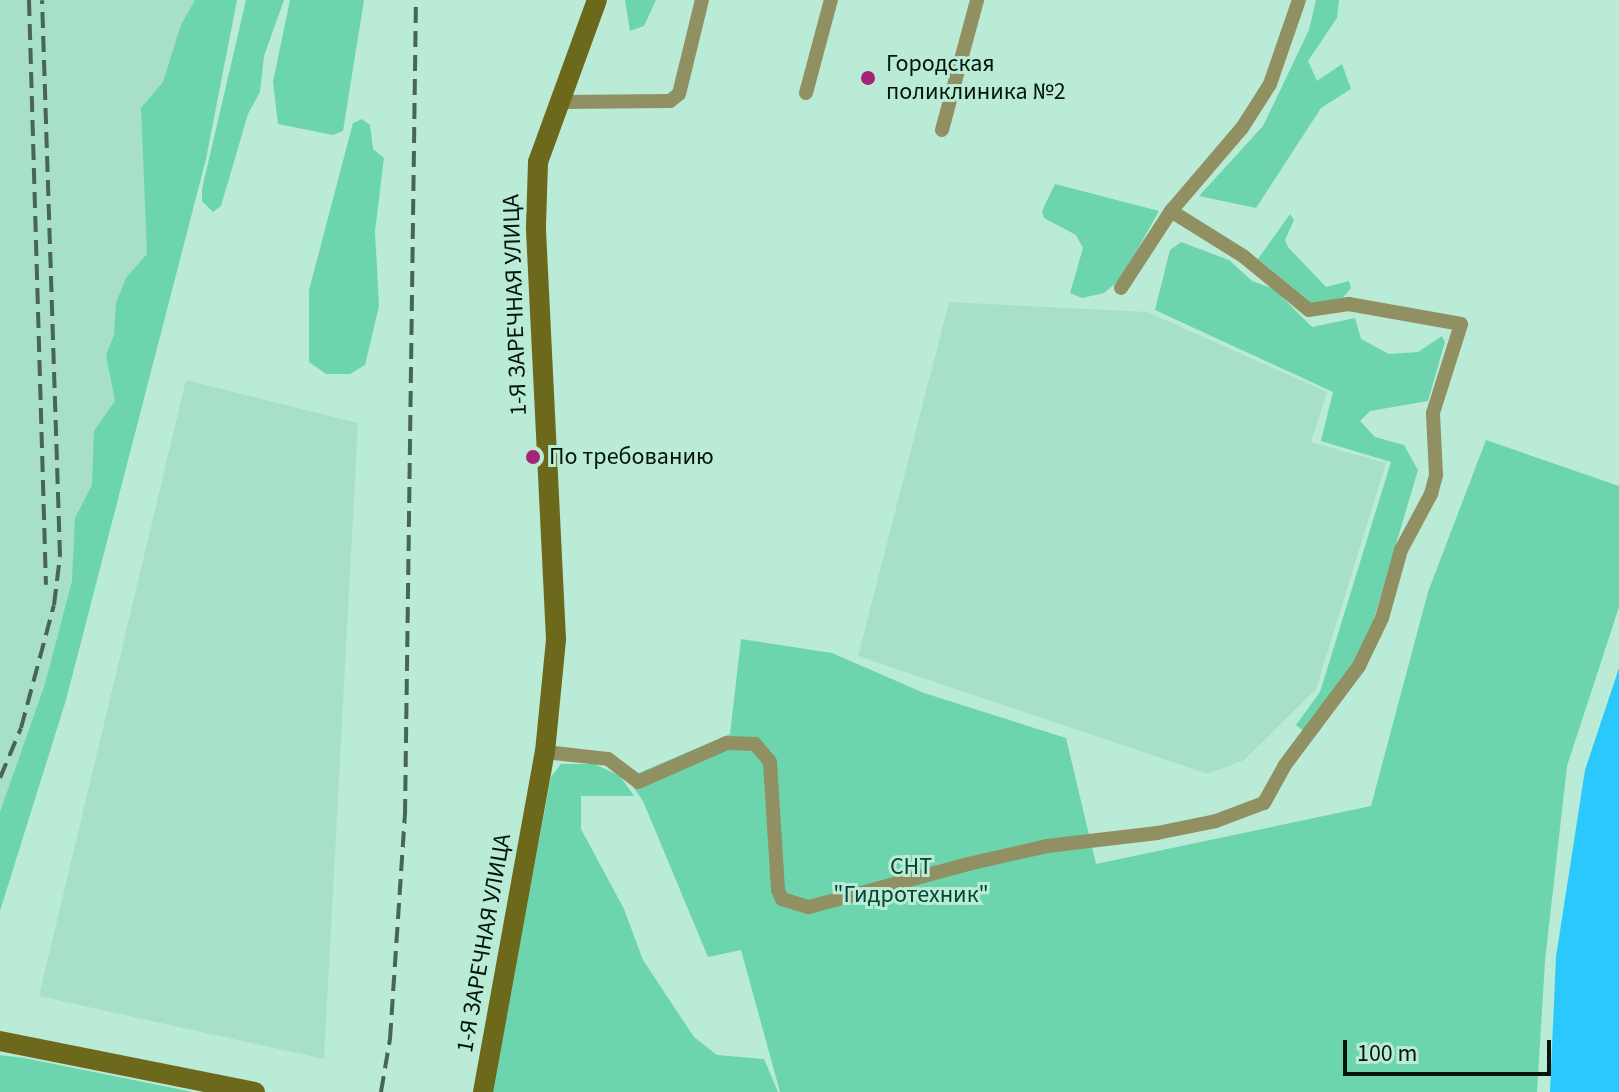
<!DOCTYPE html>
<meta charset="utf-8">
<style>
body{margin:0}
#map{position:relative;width:1619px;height:1092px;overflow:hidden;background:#baebd6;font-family:"Source Sans 3",sans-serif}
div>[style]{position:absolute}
.built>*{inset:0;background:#a7dfc7}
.green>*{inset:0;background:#6dd5ae}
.water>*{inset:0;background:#2ac8fd}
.street>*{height:14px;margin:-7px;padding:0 7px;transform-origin:7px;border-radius:7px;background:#919062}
.secondary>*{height:20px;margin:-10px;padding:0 10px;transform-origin:10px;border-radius:10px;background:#6d691c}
.rail>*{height:4px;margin-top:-2px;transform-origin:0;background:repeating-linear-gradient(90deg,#486558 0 16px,transparent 0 24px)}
.dots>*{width:22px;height:22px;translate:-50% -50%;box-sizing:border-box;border:4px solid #baebd6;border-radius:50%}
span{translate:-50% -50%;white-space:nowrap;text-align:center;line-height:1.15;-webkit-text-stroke:6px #baebd6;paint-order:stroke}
.poi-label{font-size:24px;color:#04150e}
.left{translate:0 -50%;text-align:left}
.street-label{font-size:24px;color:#04150e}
.park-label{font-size:24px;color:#044431}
.scale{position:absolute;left:1343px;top:1040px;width:208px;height:36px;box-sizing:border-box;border:4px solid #04150e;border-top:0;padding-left:10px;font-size:24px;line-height:28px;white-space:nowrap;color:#04150e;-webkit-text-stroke:6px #baebd6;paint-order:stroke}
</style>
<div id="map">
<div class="built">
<div style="clip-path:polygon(0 0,212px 0,0 890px)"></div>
<div style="clip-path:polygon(949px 302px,1147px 312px,1327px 392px,1311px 442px,1386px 463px,1316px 689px,1244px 760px,1208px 774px,858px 656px)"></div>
<div style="clip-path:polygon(186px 380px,358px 423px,324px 1059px,39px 996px)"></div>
</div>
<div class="green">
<div style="clip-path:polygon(195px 0,237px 0,206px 159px,66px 700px,0 911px,0 812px,45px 684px,72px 581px,75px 518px,92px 485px,94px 431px,115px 401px,106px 355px,114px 335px,116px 303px,126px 278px,147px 254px,141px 108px,163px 82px,181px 25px)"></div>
<div style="clip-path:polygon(246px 0,284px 0,264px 56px,260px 92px,248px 114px,221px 206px,213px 212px,202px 201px,202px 189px)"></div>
<div style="clip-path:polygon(290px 0,364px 0,343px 131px,333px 135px,278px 124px,273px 82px)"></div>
<div style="clip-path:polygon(625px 0,656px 0,644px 26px,630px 31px)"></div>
<div style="clip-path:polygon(1316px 0,1339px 0,1337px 18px,1308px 61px,1317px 81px,1342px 64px,1351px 89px,1321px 108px,1256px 208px,1199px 196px,1263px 126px,1309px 30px)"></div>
<div style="clip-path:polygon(362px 119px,370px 125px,373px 149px,384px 158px,375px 231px,379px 306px,365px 365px,350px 374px,326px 374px,309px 362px,309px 290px,353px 123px)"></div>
<div style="clip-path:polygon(1055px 184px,1159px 211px,1121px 279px,1104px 293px,1082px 298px,1070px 293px,1083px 248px,1076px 235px,1044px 218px,1042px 211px)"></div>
<div style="clip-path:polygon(1290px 214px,1294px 220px,1285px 240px,1288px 247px,1326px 287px,1349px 281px,1351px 288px,1341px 300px,1313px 304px,1258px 259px)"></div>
<div style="clip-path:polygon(1181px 242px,1229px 260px,1252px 281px,1274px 289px,1312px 327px,1355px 318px,1361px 339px,1389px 354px,1418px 352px,1442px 336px,1445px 342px,1428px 401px,1370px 411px,1360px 421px,1375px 437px,1404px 445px,1418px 470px,1370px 632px,1345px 682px,1306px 733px,1296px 725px,1320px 692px,1391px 462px,1321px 441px,1333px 392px,1155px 310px,1170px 250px)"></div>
<div style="clip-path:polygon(1486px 440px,1619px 486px,1619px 607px,1567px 766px,1545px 961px,1537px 1092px,780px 1092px,741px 950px,708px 957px,643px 801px,627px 778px,730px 734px,741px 639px,832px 653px,924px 693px,1066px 738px,1096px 864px,1371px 806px,1428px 592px)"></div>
<div style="clip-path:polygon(561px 764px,595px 764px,620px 776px,634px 796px,581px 796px,581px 829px,624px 909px,643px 960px,694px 1037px,717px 1055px,764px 1059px,778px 1092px,492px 1092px,551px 777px)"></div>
<div style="clip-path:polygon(0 1055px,24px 1058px,193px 1092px,0 1092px)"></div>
</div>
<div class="water">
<div style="clip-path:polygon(1619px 668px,1619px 1092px,1550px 1092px,1556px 957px,1585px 770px)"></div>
</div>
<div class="street">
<div style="left:806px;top:93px;width:96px;rotate:-75deg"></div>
<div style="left:560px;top:102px;width:110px;rotate:-0.5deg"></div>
<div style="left:670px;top:101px;width:11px;rotate:-38deg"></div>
<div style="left:679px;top:94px;width:97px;rotate:-76.3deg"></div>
<div style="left:942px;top:130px;width:135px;rotate:-74.9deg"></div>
<div style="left:1121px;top:288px;width:92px;rotate:-57deg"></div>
<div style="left:1171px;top:211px;width:109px;rotate:-49.5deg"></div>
<div style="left:1242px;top:128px;width:52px;rotate:-57.5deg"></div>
<div style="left:1270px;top:84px;width:89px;rotate:-71deg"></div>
<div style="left:545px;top:752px;width:63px;rotate:6.3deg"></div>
<div style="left:608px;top:759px;width:38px;rotate:37deg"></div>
<div style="left:638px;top:782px;width:97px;rotate:-23.7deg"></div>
<div style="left:727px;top:743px;width:28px;rotate:2deg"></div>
<div style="left:755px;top:744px;width:23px;rotate:50deg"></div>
<div style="left:770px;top:762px;width:128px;rotate:86.4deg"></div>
<div style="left:778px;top:890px;width:10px;rotate:66deg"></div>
<div style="left:782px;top:899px;width:28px;rotate:17deg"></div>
<div style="left:809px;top:907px;width:165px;rotate:-15.1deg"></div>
<div style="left:968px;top:864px;width:81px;rotate:-12.8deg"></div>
<div style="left:1047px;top:846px;width:111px;rotate:-6.7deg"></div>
<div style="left:1157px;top:833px;width:60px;rotate:-11.5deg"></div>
<div style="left:1216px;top:821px;width:51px;rotate:-20.6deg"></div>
<div style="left:1264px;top:803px;width:43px;rotate:-61.1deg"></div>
<div style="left:1285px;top:765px;width:124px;rotate:-53.2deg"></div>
<div style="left:1359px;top:666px;width:53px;rotate:-64.4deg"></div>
<div style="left:1382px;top:618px;width:71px;rotate:-74.4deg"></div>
<div style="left:1401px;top:550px;width:64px;rotate:-61.8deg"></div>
<div style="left:1431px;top:494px;width:20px;rotate:-75deg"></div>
<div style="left:1436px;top:475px;width:62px;rotate:-92.8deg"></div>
<div style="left:1433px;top:413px;width:93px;rotate:-72.5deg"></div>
<div style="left:1461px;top:324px;width:114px;rotate:-169.9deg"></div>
<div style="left:1349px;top:304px;width:40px;rotate:171.5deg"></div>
<div style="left:1309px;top:310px;width:85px;rotate:-140.7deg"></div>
<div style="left:1243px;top:256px;width:85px;rotate:-148deg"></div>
</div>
<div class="secondary">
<div style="left:0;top:1041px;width:260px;rotate:11.3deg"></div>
<div style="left:483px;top:1092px;width:346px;rotate:-79.7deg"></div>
<div style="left:545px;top:752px;width:114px;rotate:-84.4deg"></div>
<div style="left:556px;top:639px;width:413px;rotate:-92.8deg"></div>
<div style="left:536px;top:226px;width:64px;rotate:-88.2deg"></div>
<div style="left:538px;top:162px;width:172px;rotate:-70deg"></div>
</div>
<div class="rail">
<div style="left:29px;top:0;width:585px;rotate:88.34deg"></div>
<div style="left:0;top:778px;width:54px;rotate:-67.2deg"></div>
<div style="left:21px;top:728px;width:127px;rotate:-75deg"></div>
<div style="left:54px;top:605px;width:49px;rotate:-83deg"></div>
<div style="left:60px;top:556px;width:556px;rotate:-91.85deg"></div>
<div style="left:381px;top:1092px;width:54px;rotate:-80.4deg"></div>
<div style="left:390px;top:1039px;width:225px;rotate:-86.2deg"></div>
<div style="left:405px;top:815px;width:815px;rotate:-89.23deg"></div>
</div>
<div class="dots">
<div style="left:868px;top:78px;background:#a42476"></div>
<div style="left:533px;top:457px;background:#a42476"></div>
</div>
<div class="poi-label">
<span class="left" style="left:886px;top:78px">Городская<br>поликлиника №2</span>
<span class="left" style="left:549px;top:457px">По требованию</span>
</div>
<div class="street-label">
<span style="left:515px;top:305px;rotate:-92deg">1-Я ЗАРЕЧНАЯ УЛИЦА</span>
<span style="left:484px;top:943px;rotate:-80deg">1-Я ЗАРЕЧНАЯ УЛИЦА</span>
</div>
<div class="park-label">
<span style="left:911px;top:881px">СНТ<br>"Гидротехник"</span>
</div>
<div class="scale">100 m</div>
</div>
